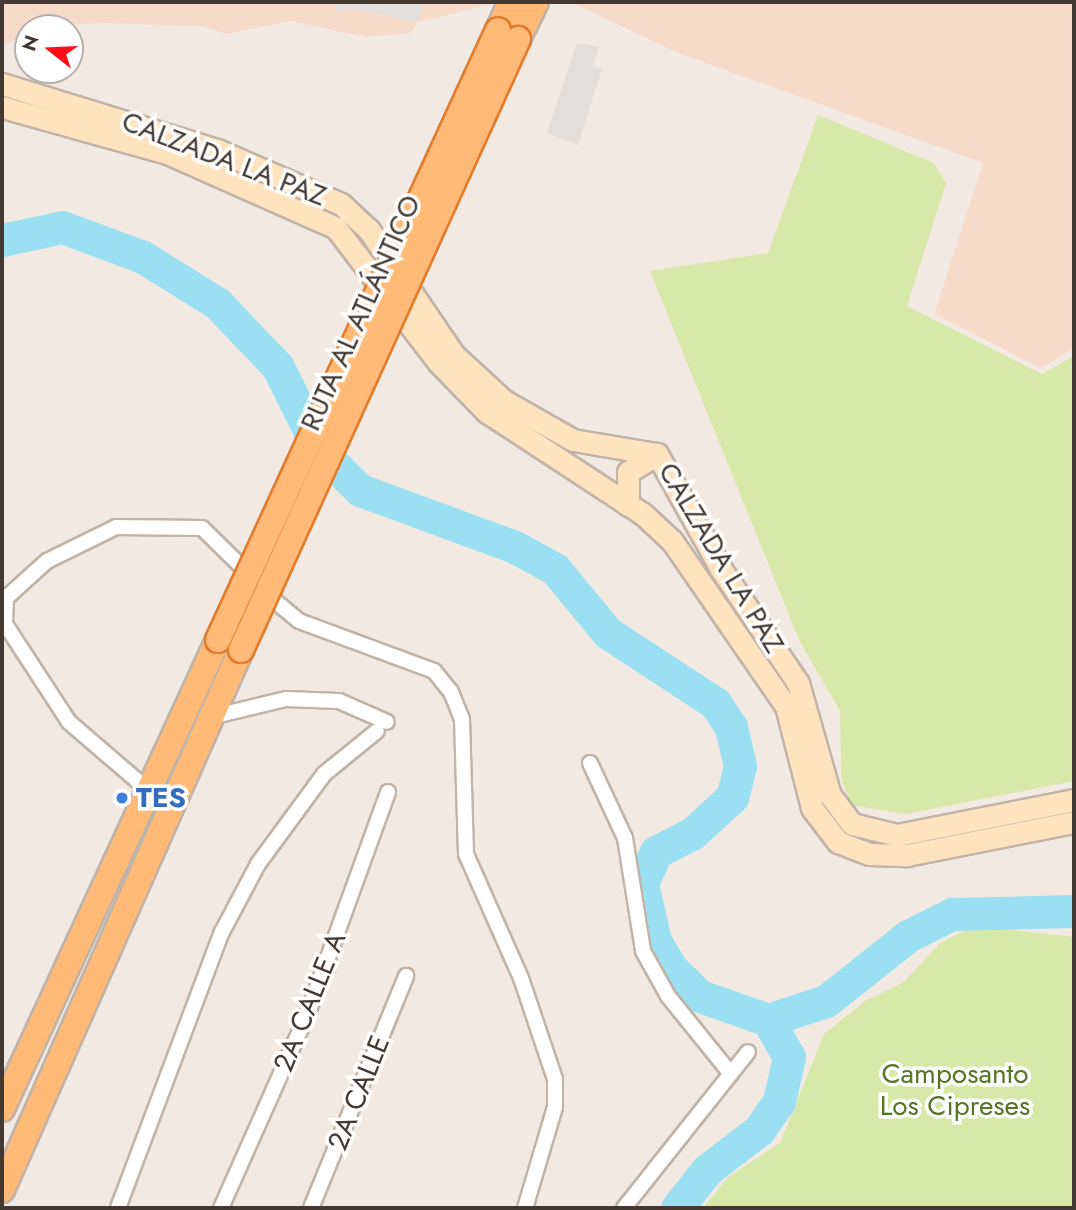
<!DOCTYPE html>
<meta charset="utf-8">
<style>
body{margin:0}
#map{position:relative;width:1076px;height:1210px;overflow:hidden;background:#f2eae2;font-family:Jost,sans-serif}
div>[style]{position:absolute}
.commercial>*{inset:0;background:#f6dbcb}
.green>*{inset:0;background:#d8e8a9}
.parking>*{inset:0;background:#e2dedb}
.river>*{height:33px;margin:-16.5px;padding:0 16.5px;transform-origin:16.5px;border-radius:16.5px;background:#9be0f2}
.roads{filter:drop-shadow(2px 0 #c0b3a8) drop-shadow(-2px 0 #c0b3a8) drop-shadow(0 2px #c0b3a8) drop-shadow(0 -2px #c0b3a8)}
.minor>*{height:14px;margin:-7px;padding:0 7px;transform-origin:7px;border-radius:7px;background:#fff}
.secondary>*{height:21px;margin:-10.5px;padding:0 10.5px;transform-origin:10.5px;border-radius:10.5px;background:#ffe3bf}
.trunk>*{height:24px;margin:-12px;padding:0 12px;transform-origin:12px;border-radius:12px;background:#ffba77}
.bridges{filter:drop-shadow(2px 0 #e27b2c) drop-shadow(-2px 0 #e27b2c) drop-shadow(0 2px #e27b2c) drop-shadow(0 -2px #e27b2c)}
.trunk-bridge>*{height:24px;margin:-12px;padding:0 12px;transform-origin:12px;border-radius:12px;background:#ffba77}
.dots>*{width:19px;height:19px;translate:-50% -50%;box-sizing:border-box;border:4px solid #fff;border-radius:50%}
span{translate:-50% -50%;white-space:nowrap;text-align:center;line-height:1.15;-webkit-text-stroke:7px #fff;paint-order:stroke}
.street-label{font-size:28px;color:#433932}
.shop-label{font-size:28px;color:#366cbe;font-weight:700}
.left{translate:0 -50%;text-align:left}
.park-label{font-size:28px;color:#547625}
.frame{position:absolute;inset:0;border:4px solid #433932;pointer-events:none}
.north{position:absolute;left:14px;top:14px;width:70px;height:70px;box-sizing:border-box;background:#fff;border:2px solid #b4b0ad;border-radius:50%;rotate:288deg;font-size:19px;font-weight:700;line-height:28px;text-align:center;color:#433932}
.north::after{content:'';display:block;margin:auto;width:24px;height:32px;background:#ff0c17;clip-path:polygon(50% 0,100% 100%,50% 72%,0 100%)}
</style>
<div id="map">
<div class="commercial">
<div style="clip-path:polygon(2px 2px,500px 2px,418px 22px,411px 33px,365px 37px,291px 21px,225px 34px,201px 26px,99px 23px,28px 28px,28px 38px,2px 44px)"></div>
<div style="clip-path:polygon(1074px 2px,1074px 348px,1041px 368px,934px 314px,983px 163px,678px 53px,572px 3px)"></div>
</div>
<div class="green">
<div style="clip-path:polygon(818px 115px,934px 163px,946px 183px,907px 306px,1042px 374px,1074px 356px,1074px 781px,906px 814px,851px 805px,841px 778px,840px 711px,799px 640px,650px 271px,768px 253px)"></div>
<div style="clip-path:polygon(975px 926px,1074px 937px,1074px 1208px,703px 1208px,728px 1177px,780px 1143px,824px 1034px,865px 1001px,904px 982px,940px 943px)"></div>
</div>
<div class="parking">
<div style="clip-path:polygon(335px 2px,425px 2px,417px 22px,349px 8px,337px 12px)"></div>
<div style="clip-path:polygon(577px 43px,599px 47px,593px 66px,602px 69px,578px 145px,547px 133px)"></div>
</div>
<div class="river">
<div style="left:2px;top:240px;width:61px;rotate:-12.2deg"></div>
<div style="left:62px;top:227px;width:86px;rotate:20.3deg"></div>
<div style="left:143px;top:257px;width:87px;rotate:31.9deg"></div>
<div style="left:217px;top:303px;width:88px;rotate:46.4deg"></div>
<div style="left:278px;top:367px;width:93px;rotate:63.7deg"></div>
<div style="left:319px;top:450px;width:57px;rotate:44.3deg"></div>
<div style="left:360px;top:490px;width:165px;rotate:20.2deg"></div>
<div style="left:515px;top:547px;width:46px;rotate:28.8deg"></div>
<div style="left:555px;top:569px;width:83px;rotate:50.4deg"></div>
<div style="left:608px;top:633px;width:128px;rotate:33.2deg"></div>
<div style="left:715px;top:703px;width:29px;rotate:56deg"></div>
<div style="left:731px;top:727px;width:40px;rotate:77deg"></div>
<div style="left:740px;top:766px;width:32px;rotate:104deg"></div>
<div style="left:732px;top:797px;width:53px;rotate:137.3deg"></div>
<div style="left:693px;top:833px;width:42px;rotate:152.8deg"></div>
<div style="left:656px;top:852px;width:34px;rotate:114deg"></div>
<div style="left:642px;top:883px;width:59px;rotate:77.4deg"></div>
<div style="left:655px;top:941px;width:31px;rotate:59deg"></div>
<div style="left:671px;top:968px;width:40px;rotate:44deg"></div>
<div style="left:700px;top:996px;width:72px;rotate:19.4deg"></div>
<div style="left:768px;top:1020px;width:61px;rotate:-18.1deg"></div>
<div style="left:826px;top:1001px;width:105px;rotate:-38.4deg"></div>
<div style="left:908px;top:936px;width:49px;rotate:-26.6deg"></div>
<div style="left:952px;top:914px;width:122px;rotate:-1.4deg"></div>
<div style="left:677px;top:1208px;width:48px;rotate:-51.7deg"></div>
<div style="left:707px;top:1170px;width:66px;rotate:-37.6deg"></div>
<div style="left:759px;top:1130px;width:35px;rotate:-55deg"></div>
<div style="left:779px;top:1101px;width:45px;rotate:-77.2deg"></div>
<div style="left:789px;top:1057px;width:43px;rotate:-119.6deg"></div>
</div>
<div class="roads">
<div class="minor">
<div style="left:264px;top:592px;width:45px;rotate:39.6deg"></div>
<div style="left:299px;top:621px;width:144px;rotate:20.3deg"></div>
<div style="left:434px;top:671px;width:27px;rotate:51deg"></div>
<div style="left:451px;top:692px;width:29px;rotate:68deg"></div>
<div style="left:462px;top:719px;width:135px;rotate:88.3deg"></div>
<div style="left:466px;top:854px;width:136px;rotate:66.1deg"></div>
<div style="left:521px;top:978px;width:107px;rotate:71.4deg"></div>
<div style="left:555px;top:1079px;width:28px;rotate:90deg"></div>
<div style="left:555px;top:1107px;width:105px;rotate:106.5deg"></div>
<div style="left:211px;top:717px;width:77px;rotate:-13.5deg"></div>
<div style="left:286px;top:699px;width:53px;rotate:2.2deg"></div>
<div style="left:339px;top:701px;width:52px;rotate:23.6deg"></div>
<div style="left:590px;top:763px;width:83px;rotate:65deg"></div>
<div style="left:625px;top:838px;width:114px;rotate:80.9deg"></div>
<div style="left:643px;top:951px;width:51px;rotate:60.9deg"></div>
<div style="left:668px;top:996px;width:100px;rotate:51.1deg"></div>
<div style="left:148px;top:790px;width:104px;rotate:-139.3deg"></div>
<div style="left:69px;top:722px;width:117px;rotate:-123.1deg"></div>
<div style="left:5px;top:624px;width:26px;rotate:-88deg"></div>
<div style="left:6px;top:598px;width:55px;rotate:-42.1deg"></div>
<div style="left:47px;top:561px;width:77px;rotate:-26.2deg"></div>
<div style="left:116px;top:527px;width:86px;rotate:0.7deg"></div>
<div style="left:202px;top:528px;width:69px;rotate:44.4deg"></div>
<div style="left:118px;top:1208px;width:295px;rotate:-69.4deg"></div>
<div style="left:222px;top:932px;width:77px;rotate:-62.1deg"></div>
<div style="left:258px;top:864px;width:112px;rotate:-53.7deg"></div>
<div style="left:324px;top:774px;width:68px;rotate:-39.1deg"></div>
<div style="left:221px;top:1208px;width:214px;rotate:-66deg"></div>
<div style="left:308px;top:1013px;width:235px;rotate:-70.1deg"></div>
<div style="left:311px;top:1208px;width:251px;rotate:-67.7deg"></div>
<div style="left:624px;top:1208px;width:199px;rotate:-51.5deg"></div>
</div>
<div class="secondary">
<div style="left:2px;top:84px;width:225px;rotate:17.1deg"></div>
<div style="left:217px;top:150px;width:135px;rotate:23.5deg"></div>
<div style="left:341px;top:204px;width:38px;rotate:43deg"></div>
<div style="left:369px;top:230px;width:151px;rotate:55.8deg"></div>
<div style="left:454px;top:355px;width:68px;rotate:42.6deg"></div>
<div style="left:504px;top:401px;width:79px;rotate:29.5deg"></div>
<div style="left:573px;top:440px;width:85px;rotate:9.5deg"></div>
<div style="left:657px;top:454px;width:132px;rotate:60.9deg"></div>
<div style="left:721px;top:569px;width:138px;rotate:56deg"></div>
<div style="left:798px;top:683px;width:116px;rotate:74.1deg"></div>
<div style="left:830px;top:795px;width:36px;rotate:53deg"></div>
<div style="left:852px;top:824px;width:46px;rotate:13.7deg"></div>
<div style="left:897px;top:835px;width:180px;rotate:-11.2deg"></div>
<div style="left:2px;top:107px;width:171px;rotate:15.6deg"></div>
<div style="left:167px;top:153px;width:185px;rotate:23.9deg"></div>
<div style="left:336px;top:228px;width:170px;rotate:52.7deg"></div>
<div style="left:439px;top:363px;width:69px;rotate:45.6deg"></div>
<div style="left:487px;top:412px;width:186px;rotate:33.2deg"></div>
<div style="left:643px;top:514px;width:40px;rotate:43deg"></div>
<div style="left:672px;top:541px;width:201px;rotate:55.4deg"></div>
<div style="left:786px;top:706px;width:105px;rotate:75.7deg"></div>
<div style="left:812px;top:808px;width:43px;rotate:52.6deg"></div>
<div style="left:838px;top:842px;width:33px;rotate:21deg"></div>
<div style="left:869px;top:854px;width:38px;rotate:2deg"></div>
<div style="left:907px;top:855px;width:170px;rotate:-11.2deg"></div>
<div style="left:628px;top:505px;width:33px;rotate:-90deg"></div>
<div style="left:628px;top:472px;width:34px;rotate:-32deg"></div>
</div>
<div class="trunk">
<div style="left:498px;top:30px;width:31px;rotate:-65deg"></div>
<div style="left:518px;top:39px;width:41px;rotate:-64.1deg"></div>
<div style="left:2px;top:1109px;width:516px;rotate:-65.27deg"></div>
<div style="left:2px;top:1190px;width:591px;rotate:-66.13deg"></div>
</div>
</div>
<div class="bridges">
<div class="trunk-bridge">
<div style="left:218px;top:640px;width:671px;rotate:-65.34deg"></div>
<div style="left:241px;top:650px;width:671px;rotate:-65.61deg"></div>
</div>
</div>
<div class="dots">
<div style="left:122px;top:798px;background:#3f7fe0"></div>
</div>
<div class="street-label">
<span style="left:224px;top:159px;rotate:21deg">CALZADA LA PAZ</span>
<span style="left:361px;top:313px;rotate:-66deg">RUTA AL ATLÁNTICO</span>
<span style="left:721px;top:558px;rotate:59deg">CALZADA LA PAZ</span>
<span style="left:310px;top:1002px;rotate:-68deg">2A CALLE A</span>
<span style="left:359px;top:1093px;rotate:-68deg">2A CALLE</span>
</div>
<div class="shop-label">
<span class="left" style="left:136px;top:798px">TES</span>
</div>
<div class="park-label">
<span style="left:955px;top:1090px">Camposanto<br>Los Cipreses</span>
</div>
<div class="frame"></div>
<div class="north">N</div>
</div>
